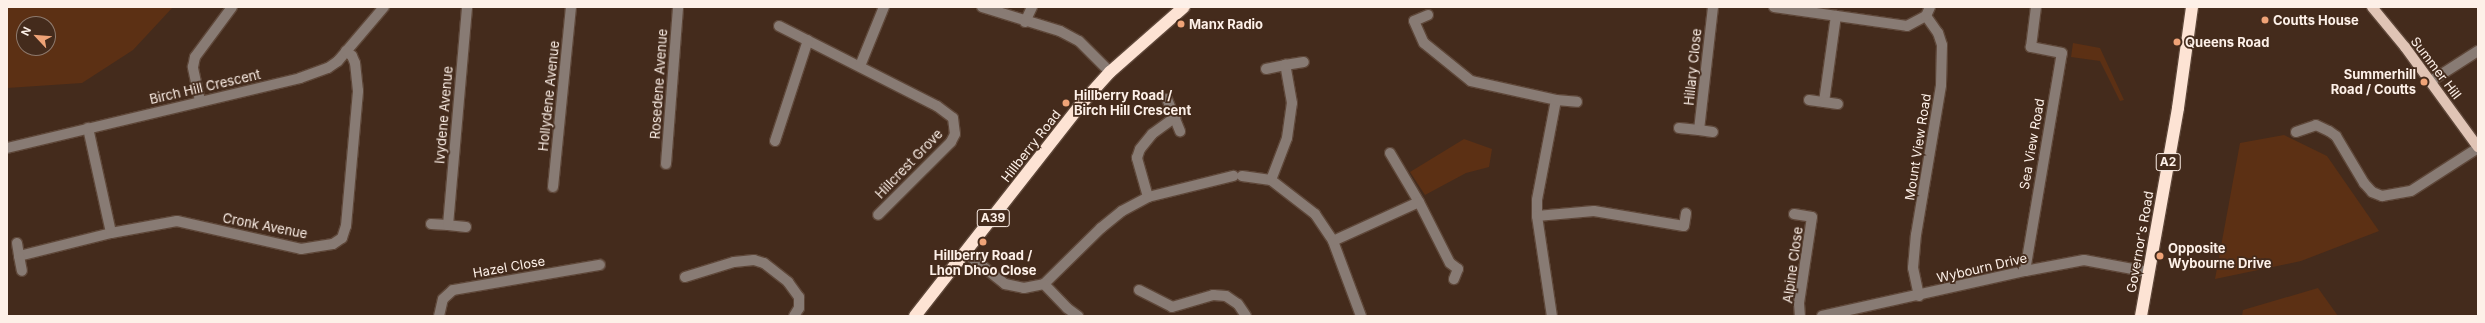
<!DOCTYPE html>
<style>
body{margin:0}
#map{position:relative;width:2485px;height:323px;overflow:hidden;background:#442b1c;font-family:Inter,sans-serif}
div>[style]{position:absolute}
.green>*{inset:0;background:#5c3014}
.roads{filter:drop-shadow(1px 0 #5e4739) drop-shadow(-1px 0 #5e4739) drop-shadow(0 1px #5e4739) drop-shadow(0 -1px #5e4739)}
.minor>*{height:10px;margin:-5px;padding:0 5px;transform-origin:5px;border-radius:5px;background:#887b74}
.major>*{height:10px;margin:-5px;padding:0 5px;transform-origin:5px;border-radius:5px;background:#e0c4b5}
.highway>*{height:12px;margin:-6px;padding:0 6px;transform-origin:6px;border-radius:6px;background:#fde3d4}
.dots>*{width:11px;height:11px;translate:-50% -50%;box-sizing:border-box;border:2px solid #442b1c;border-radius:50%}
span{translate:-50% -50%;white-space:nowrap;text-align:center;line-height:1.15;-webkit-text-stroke:3.5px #442b1c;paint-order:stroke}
.shield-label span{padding:1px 3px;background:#442b1c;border:1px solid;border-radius:3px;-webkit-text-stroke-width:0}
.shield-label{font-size:12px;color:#fdf0e8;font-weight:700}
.poi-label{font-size:13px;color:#fdf0e8;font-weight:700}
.left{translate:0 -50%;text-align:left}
.right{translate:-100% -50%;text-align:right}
.street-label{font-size:13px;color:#fdf0e8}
.frame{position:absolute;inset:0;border:8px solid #fdf0e8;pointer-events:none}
.north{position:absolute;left:16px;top:16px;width:40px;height:40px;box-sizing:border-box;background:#442b1c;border:1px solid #8e7a6e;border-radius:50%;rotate:296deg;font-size:11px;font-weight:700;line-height:16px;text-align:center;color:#fdf0e8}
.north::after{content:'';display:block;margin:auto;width:14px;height:18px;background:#efa377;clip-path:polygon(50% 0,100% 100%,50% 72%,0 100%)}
</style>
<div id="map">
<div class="green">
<div style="clip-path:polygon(evenodd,7px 7px,173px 7px,133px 50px,82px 83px,7px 88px,7px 7px,24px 24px,48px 24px,48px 48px,24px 48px,24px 24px)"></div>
<div style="clip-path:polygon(2073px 43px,2100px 48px,2124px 100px,2120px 101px,2100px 61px,2071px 57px)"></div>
<div style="clip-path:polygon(2284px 135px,2327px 156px,2379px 231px,2301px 261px,2215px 279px,2240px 143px)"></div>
<div style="clip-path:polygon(1464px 139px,1492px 149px,1489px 167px,1466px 173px,1425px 195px,1410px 172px)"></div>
<div style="clip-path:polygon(2318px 288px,2338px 316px,2242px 316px,2243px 310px)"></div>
</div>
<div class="roads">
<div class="minor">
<div style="left:982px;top:7px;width:82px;rotate:17.1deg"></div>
<div style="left:1060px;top:31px;width:21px;rotate:28deg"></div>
<div style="left:1079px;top:41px;width:44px;rotate:45deg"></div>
<div style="left:1774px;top:7px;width:134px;rotate:8.1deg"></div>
<div style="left:1907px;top:26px;width:21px;rotate:-28deg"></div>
<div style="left:1428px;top:15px;width:15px;rotate:157deg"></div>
<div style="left:1414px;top:21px;width:24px;rotate:66deg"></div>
<div style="left:1424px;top:43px;width:60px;rotate:39deg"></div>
<div style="left:1471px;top:81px;width:87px;rotate:12.6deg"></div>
<div style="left:1556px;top:100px;width:102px;rotate:100.8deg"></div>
<div style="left:1537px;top:200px;width:16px;rotate:90deg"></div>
<div style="left:1537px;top:216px;width:101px;rotate:81.5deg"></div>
<div style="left:1025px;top:22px;width:17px;rotate:-65deg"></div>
<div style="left:779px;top:26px;width:177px;rotate:26.9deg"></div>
<div style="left:937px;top:106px;width:20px;rotate:37deg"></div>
<div style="left:953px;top:118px;width:16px;rotate:83deg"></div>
<div style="left:955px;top:134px;width:9px;rotate:117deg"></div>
<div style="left:951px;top:142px;width:103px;rotate:135deg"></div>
<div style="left:860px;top:66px;width:64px;rotate:-67.9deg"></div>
<div style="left:1266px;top:69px;width:19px;rotate:-12deg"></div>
<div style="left:2431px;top:81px;width:56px;rotate:-32.6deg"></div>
<div style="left:1167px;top:99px;width:35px;rotate:68deg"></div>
<div style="left:1556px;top:100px;width:21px;rotate:5deg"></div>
<div style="left:1809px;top:100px;width:15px;rotate:8deg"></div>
<div style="left:1824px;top:102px;width:87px;rotate:-82.1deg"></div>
<div style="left:200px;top:101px;width:35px;rotate:-102deg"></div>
<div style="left:193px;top:67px;width:10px;rotate:-79deg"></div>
<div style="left:195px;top:57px;width:62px;rotate:-53.5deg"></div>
<div style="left:1824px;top:102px;width:14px;rotate:8deg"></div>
<div style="left:88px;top:128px;width:107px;rotate:77.6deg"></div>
<div style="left:1679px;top:128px;width:20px;rotate:6deg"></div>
<div style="left:1699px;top:130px;width:124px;rotate:-83.5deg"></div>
<div style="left:1699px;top:130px;width:14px;rotate:8deg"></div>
<div style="left:2296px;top:132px;width:21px;rotate:-19deg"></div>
<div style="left:2316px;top:125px;width:14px;rotate:25deg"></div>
<div style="left:2329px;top:131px;width:9px;rotate:36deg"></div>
<div style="left:2336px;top:136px;width:55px;rotate:59.2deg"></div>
<div style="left:2364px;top:183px;width:12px;rotate:48deg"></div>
<div style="left:2372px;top:192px;width:11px;rotate:22deg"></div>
<div style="left:2382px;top:196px;width:29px;rotate:-10deg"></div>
<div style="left:2411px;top:191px;width:80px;rotate:-32.7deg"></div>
<div style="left:775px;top:141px;width:106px;rotate:-71.9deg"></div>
<div style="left:7px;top:148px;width:301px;rotate:-13.4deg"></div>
<div style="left:300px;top:78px;width:30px;rotate:-20deg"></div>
<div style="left:328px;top:68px;width:12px;rotate:-35deg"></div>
<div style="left:338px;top:61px;width:71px;rotate:-49.6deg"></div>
<div style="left:1390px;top:153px;width:57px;rotate:59.4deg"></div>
<div style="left:1419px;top:202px;width:68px;rotate:63.1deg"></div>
<div style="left:1450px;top:263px;width:10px;rotate:37deg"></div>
<div style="left:1458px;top:269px;width:11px;rotate:112deg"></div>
<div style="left:666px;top:164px;width:157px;rotate:-85.6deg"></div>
<div style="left:1242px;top:176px;width:29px;rotate:8deg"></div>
<div style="left:1271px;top:180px;width:56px;rotate:37.7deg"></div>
<div style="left:1315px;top:214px;width:32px;rotate:56deg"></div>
<div style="left:1333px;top:241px;width:80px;rotate:69.5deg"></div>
<div style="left:1271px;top:180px;width:45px;rotate:-69.1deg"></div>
<div style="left:1287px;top:138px;width:35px;rotate:-82deg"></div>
<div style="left:1292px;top:103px;width:39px;rotate:-100deg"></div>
<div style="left:1285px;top:65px;width:19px;rotate:-9deg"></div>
<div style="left:553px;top:187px;width:181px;rotate:-84.3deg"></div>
<div style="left:1148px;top:197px;width:41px;rotate:-105.8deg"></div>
<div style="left:1137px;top:158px;width:9px;rotate:-72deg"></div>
<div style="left:1140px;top:149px;width:19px;rotate:-51deg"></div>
<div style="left:1152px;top:134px;width:29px;rotate:-36deg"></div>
<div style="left:1794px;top:214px;width:18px;rotate:9deg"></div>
<div style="left:1812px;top:217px;width:87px;rotate:98.6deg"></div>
<div style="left:1799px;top:303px;width:13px;rotate:86deg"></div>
<div style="left:1537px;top:216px;width:57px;rotate:-5deg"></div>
<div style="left:1594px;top:211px;width:91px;rotate:9.5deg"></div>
<div style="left:1684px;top:226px;width:13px;rotate:-81deg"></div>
<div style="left:431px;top:224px;width:17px;rotate:3deg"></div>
<div style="left:466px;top:227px;width:18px;rotate:-174deg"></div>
<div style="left:448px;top:225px;width:219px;rotate:-85deg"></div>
<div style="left:1333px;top:241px;width:94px;rotate:-24.4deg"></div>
<div style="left:17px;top:243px;width:13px;rotate:81deg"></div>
<div style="left:19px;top:256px;width:95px;rotate:-14deg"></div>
<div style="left:111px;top:233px;width:67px;rotate:-10.3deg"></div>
<div style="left:177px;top:221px;width:127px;rotate:12.7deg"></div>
<div style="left:301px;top:249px;width:32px;rotate:-9deg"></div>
<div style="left:333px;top:244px;width:11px;rotate:-34deg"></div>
<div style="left:342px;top:238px;width:13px;rotate:-72deg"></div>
<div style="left:346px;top:226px;width:136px;rotate:-84.9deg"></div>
<div style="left:358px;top:91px;width:28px;rotate:-96deg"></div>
<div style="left:355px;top:63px;width:8px;rotate:-113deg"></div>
<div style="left:352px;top:56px;width:8px;rotate:-140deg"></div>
<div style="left:966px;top:253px;width:50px;rotate:38.5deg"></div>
<div style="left:1005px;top:284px;width:19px;rotate:12deg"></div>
<div style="left:1024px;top:288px;width:20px;rotate:-11deg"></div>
<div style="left:1044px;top:284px;width:80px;rotate:-44.5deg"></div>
<div style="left:1101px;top:228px;width:27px;rotate:-39deg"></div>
<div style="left:1122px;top:211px;width:30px;rotate:-28deg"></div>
<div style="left:1148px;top:197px;width:88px;rotate:-13.9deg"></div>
<div style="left:19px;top:256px;width:15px;rotate:79deg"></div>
<div style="left:2025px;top:271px;width:221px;rotate:-80.4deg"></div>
<div style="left:2062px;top:53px;width:32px;rotate:-169deg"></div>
<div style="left:2031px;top:47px;width:40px;rotate:-82.9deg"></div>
<div style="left:685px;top:277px;width:51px;rotate:-17deg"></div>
<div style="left:734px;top:262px;width:20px;rotate:-6deg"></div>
<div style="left:754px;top:260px;width:10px;rotate:17deg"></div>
<div style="left:764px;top:263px;width:31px;rotate:38deg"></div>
<div style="left:788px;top:282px;width:19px;rotate:54deg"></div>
<div style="left:799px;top:297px;width:11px;rotate:90deg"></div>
<div style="left:799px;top:308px;width:9px;rotate:122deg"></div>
<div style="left:1044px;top:284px;width:33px;rotate:46deg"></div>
<div style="left:1067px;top:308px;width:14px;rotate:36deg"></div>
<div style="left:1139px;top:290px;width:37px;rotate:27deg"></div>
<div style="left:1172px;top:307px;width:43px;rotate:-16.3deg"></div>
<div style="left:1213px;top:295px;width:13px;rotate:4deg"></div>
<div style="left:1226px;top:296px;width:14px;rotate:34deg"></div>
<div style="left:1238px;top:304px;width:14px;rotate:56deg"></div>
<div style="left:1919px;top:296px;width:29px;rotate:-102deg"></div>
<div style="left:1913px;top:268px;width:33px;rotate:-85deg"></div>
<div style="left:1916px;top:235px;width:152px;rotate:-80.5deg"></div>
<div style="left:1941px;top:85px;width:40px;rotate:-88.6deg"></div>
<div style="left:1942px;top:45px;width:13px;rotate:-108deg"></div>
<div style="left:1938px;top:33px;width:21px;rotate:-125deg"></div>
<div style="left:1926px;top:16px;width:10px;rotate:-66deg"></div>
<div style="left:439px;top:316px;width:17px;rotate:-77deg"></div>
<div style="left:443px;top:299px;width:13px;rotate:-42deg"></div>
<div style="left:453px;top:290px;width:149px;rotate:-9.7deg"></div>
<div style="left:1822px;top:316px;width:208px;rotate:-12.5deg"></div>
<div style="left:2025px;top:271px;width:60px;rotate:-10.6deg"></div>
<div style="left:2084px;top:260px;width:66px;rotate:10.5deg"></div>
</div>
<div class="major">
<div style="left:2372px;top:7px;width:52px;rotate:50.5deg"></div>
<div style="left:2405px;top:47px;width:124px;rotate:53.9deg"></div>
</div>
<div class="highway">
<div style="left:915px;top:316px;width:271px;rotate:-51.9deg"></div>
<div style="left:1082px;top:103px;width:42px;rotate:-47.9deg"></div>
<div style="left:1110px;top:72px;width:98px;rotate:-41.3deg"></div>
<div style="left:2141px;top:316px;width:211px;rotate:-79.9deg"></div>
<div style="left:2178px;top:108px;width:102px;rotate:-82.1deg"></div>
</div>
</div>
<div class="dots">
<div style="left:2265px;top:20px;background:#efa377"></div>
<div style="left:1181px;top:24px;background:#efa377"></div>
<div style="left:2177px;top:42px;background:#efa377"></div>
<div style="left:2424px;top:82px;background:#efa377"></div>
<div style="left:1066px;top:103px;background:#efa377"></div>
<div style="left:983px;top:242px;background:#efa377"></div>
<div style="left:2160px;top:256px;background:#efa377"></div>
</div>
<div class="shield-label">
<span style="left:2168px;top:162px">A2</span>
<span style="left:993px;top:218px">A39</span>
</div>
<div class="poi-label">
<span class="left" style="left:2273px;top:20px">Coutts House</span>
<span class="left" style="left:1189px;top:24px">Manx Radio</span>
<span class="left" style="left:2185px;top:42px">Queens Road</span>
<span class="right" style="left:2416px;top:82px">Summerhill<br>Road / Coutts</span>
<span class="left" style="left:1074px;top:103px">Hillberry Road /<br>Birch Hill Crescent</span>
<span class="left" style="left:2168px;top:256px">Opposite<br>Wybourne Drive</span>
<span style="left:983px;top:263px">Hillberry Road /<br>Lhon Dhoo Close</span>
</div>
<div class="street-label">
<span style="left:1693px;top:67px;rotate:-84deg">Hillary Close</span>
<span style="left:2436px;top:68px;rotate:53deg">Summer Hill</span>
<span style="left:659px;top:84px;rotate:-86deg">Rosedene Avenue</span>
<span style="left:205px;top:87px;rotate:-13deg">Birch Hill Crescent</span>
<span style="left:549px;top:96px;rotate:-84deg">Hollydene Avenue</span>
<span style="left:444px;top:115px;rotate:-85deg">Ivydene Avenue</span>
<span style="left:2032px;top:144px;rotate:-80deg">Sea View Road</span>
<span style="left:1031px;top:146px;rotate:-52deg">Hillberry Road</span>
<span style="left:1918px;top:147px;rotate:-81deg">Mount View Road</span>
<span style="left:909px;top:164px;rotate:-46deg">Hillcrest Grove</span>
<span style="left:265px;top:226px;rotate:11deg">Cronk Avenue</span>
<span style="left:2140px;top:242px;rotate:-80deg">Governor's Road</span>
<span style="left:1793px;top:265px;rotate:-82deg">Alpine Close</span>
<span style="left:509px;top:267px;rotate:-10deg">Hazel Close</span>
<span style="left:1982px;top:268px;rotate:-13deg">Wybourn Drive</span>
</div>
<div class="frame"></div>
<div class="north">N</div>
</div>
